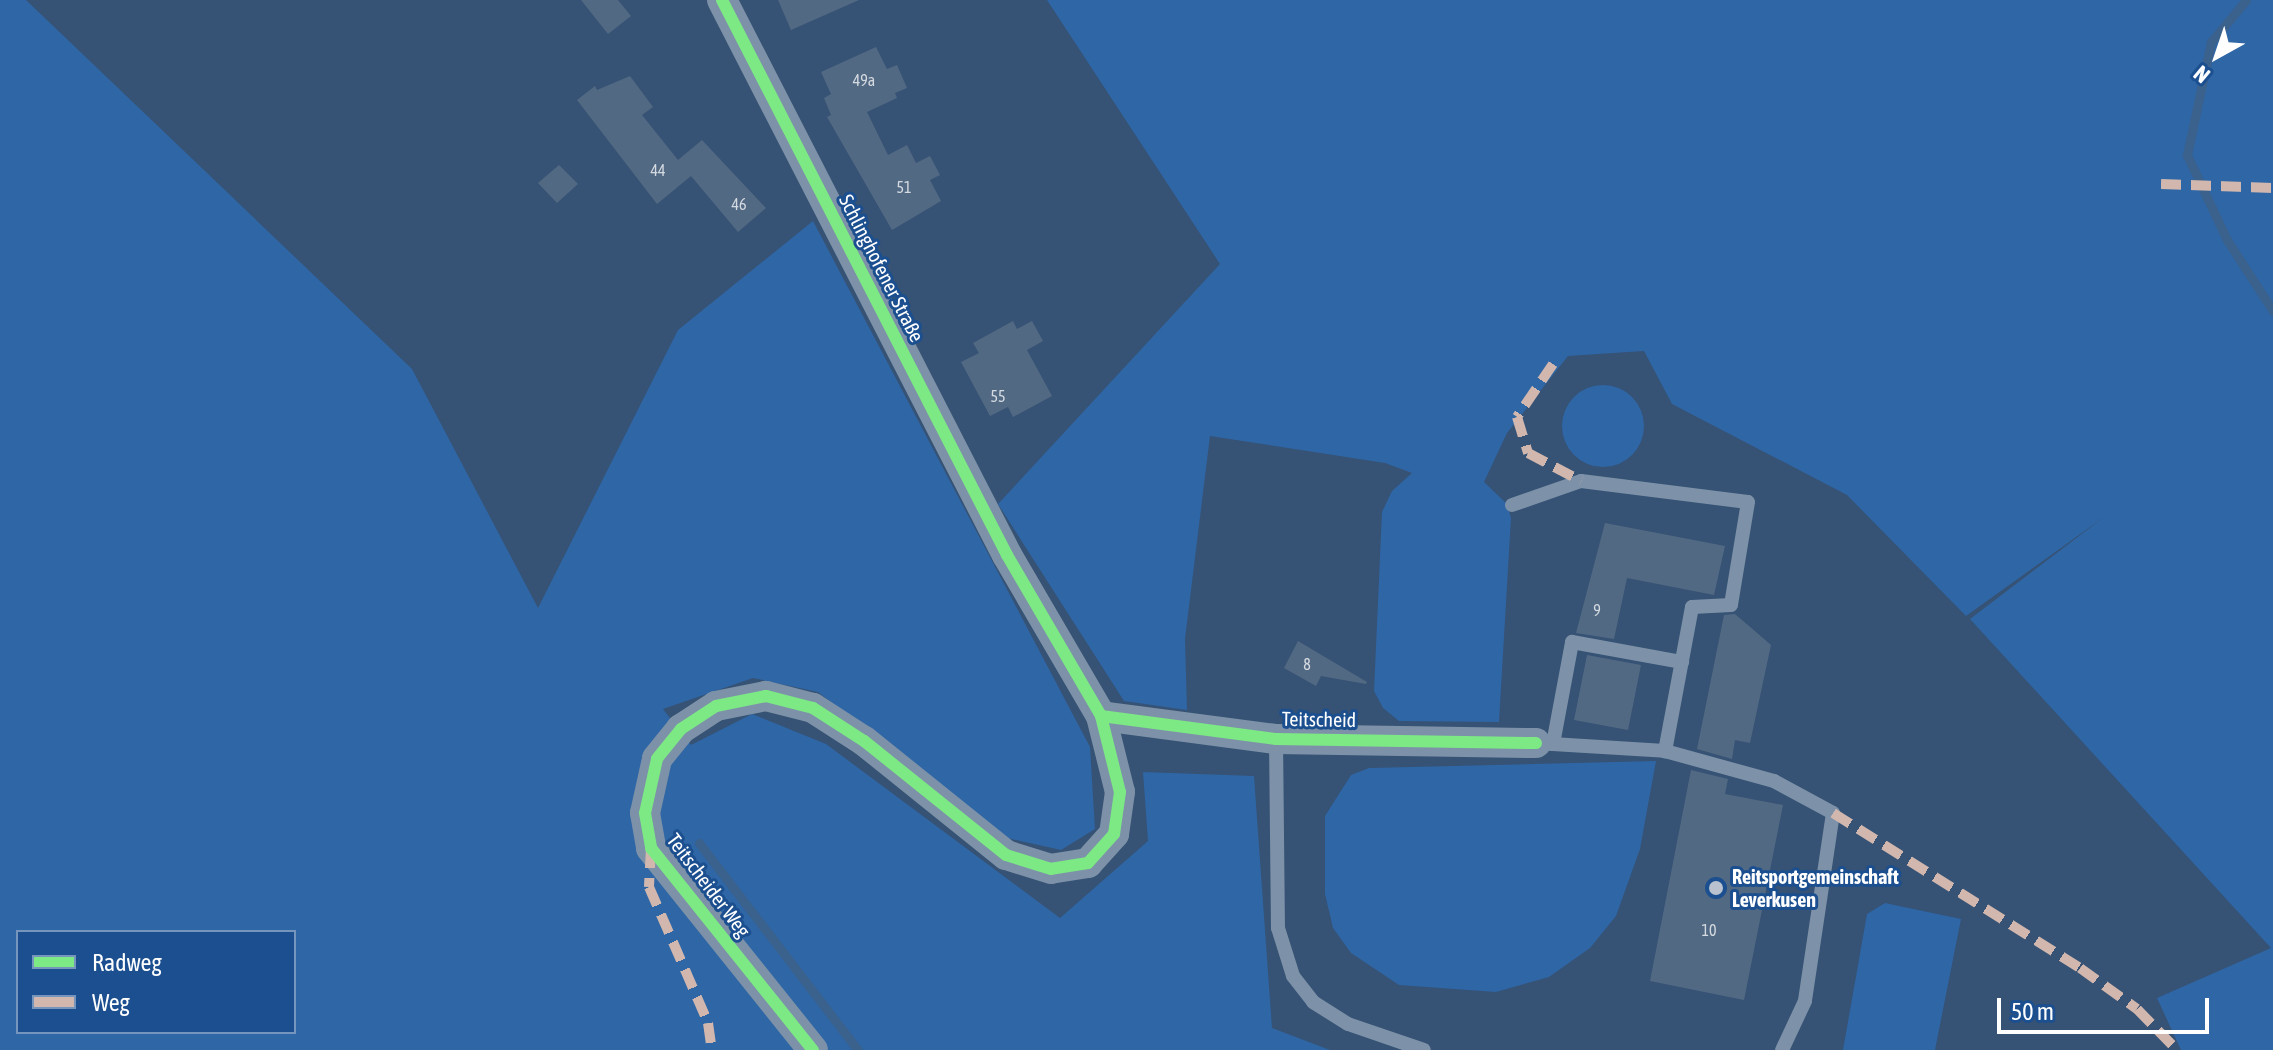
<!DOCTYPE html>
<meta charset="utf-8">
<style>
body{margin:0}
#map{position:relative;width:2273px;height:1050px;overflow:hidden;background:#365274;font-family:"Asap Condensed",sans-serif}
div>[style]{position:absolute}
.green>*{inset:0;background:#2f66a5}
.round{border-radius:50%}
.stream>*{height:9px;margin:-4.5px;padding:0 4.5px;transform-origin:4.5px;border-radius:4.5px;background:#3b618d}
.building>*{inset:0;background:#526984}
.service>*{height:14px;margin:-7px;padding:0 7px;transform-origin:7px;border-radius:7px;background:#7d92a8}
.minor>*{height:30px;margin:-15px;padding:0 15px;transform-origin:15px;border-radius:15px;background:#7d92a8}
.quiet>*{height:10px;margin-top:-5px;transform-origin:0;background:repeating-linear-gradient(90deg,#d1b7ad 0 20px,transparent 0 30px)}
.cycleway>*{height:12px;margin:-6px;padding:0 6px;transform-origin:6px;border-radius:6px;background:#7ce984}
.dots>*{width:22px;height:22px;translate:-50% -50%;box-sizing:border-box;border:4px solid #1b4f8f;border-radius:50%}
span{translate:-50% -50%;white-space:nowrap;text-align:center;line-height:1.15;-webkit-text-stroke:6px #1b4f8f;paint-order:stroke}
.number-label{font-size:16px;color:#d4dae0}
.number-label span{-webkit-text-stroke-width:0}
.street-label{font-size:20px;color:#fff}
.poi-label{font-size:20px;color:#fff;font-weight:700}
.left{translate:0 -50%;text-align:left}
.legend{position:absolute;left:16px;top:930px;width:280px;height:104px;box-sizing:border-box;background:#1b4f8f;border:2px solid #7695bc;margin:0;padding:10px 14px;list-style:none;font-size:24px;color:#fff}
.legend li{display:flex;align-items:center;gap:16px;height:40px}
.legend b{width:40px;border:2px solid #7695bc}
.north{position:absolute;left:2177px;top:16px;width:80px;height:80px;-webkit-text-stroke:6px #1b4f8f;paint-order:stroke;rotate:220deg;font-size:22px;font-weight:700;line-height:32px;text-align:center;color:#fff}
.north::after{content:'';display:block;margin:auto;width:28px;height:36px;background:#fff;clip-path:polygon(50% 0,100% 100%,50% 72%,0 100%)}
.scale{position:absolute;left:1997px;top:998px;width:212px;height:36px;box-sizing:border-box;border:4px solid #fff;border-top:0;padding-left:10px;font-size:24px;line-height:28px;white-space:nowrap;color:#fff;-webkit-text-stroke:6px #1b4f8f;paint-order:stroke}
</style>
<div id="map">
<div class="green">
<div style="clip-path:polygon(evenodd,0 0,26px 0,412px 369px,538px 608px,678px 330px,813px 221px,1090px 747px,1095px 829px,1061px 850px,1007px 838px,818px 692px,753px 678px,663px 709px,691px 745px,752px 714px,826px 744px,1060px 918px,1148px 841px,1143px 772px,1254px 776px,1272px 1028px,1330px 1050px,0 1050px,0 0,18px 932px,294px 932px,294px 1032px,18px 1032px,18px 932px)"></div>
<div style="clip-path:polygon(1047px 0,2273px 0,2273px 1050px,2181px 1050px,2157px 998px,2271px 948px,1970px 619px,2104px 517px,1966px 616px,1847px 495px,1672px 404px,1644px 351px,1568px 356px,1507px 433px,1484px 482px,1507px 504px,1511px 518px,1499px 722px,1399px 721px,1383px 708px,1374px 691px,1382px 512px,1392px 491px,1412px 473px,1385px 463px,1210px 436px,1185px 639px,1187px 710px,1124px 701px,998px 504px,1220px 264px)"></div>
<div class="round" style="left:1562px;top:385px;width:82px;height:82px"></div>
<div style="clip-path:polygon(1656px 761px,1640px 849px,1616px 916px,1590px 948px,1549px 977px,1496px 992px,1399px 985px,1351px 953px,1333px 928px,1325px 894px,1325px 816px,1351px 775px,1369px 768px)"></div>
<div style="clip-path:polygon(1885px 903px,1961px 919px,1935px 1050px,1843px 1050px,1867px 914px)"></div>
</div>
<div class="stream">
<div style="left:2246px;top:0;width:55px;rotate:129.8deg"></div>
<div style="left:2211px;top:42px;width:116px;rotate:102deg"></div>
<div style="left:2187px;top:155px;width:94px;rotate:64.8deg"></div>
<div style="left:2227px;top:240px;width:85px;rotate:57.1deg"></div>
<div style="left:699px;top:843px;width:261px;rotate:52.5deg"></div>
</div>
<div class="building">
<div style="clip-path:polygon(581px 0,618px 0,631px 16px,608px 34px)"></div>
<div style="clip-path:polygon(778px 0,859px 0,791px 30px)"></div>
<div style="clip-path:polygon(876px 47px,887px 69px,897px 65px,907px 88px,895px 93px,897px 98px,867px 112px,888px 155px,907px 145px,916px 163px,930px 156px,940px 175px,930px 180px,941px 201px,892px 230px,827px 117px,831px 115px,824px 98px,831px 94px,821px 72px)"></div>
<div style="clip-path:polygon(630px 76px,653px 107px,642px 115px,678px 160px,702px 140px,766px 208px,738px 232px,691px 176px,657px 204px,577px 100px,595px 86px,597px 90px)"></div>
<div style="clip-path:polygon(559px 165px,578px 184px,557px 203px,538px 183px)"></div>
<div style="clip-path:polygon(1013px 321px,1017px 329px,1032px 321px,1043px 341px,1027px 350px,1052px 396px,1013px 417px,1008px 407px,990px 416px,961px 362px,979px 353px,973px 343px)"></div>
<div style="clip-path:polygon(1605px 523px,1725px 546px,1714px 595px,1627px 578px,1614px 639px,1576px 633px)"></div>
<div style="clip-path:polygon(1735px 614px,1771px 645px,1750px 743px,1735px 740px,1732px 759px,1697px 749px,1724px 615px)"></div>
<div style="clip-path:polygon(1298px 641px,1367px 682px,1366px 684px,1321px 676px,1316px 686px,1284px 668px)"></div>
<div style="clip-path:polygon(1587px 655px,1641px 665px,1628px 730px,1574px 720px)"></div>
<div style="clip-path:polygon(1691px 770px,1728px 779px,1725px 794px,1783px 805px,1744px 1000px,1650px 981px)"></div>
</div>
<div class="service">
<div style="left:1512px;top:505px;width:73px;rotate:-19.2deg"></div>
<div style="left:1581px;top:481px;width:168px;rotate:7.2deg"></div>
<div style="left:1748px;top:502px;width:104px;rotate:99.4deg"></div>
<div style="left:1731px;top:605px;width:39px;rotate:177deg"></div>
<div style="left:1692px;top:607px;width:147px;rotate:100.6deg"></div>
<div style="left:1276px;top:739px;width:189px;rotate:89.4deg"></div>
<div style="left:1278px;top:928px;width:50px;rotate:72.6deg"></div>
<div style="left:1293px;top:976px;width:33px;rotate:52deg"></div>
<div style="left:1313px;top:1002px;width:41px;rotate:32.2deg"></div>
<div style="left:1348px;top:1024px;width:80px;rotate:18.9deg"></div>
<div style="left:1536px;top:743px;width:129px;rotate:3.5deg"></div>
<div style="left:1665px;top:751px;width:113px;rotate:15.4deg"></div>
<div style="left:1774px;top:781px;width:67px;rotate:28.5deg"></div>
<div style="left:1833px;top:813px;width:190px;rotate:98.5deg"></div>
<div style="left:1805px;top:1001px;width:54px;rotate:115.1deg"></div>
<div style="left:1553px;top:744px;width:104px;rotate:-79.4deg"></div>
<div style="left:1572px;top:642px;width:112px;rotate:10.3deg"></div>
</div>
<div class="minor">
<div style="left:722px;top:0;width:624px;rotate:62.82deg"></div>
<div style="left:1007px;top:555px;width:186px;rotate:59.7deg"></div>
<div style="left:1101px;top:716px;width:78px;rotate:76deg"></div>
<div style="left:1120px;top:792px;width:42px;rotate:98.1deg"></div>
<div style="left:1114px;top:834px;width:39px;rotate:132deg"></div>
<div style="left:1088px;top:863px;width:37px;rotate:171deg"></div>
<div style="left:1051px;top:869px;width:47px;rotate:-162.7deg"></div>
<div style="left:1006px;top:855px;width:182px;rotate:-141.2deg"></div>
<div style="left:864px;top:741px;width:61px;rotate:-147.1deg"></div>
<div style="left:813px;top:708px;width:49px;rotate:-165.7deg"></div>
<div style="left:766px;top:696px;width:51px;rotate:168.7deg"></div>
<div style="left:716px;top:706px;width:42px;rotate:146.7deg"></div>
<div style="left:681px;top:729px;width:38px;rotate:129deg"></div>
<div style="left:657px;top:759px;width:55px;rotate:102.5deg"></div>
<div style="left:645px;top:813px;width:36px;rotate:80deg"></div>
<div style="left:651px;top:848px;width:259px;rotate:51.3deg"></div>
<div style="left:1101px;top:716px;width:177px;rotate:7.5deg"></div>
<div style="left:1276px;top:739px;width:260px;rotate:0.9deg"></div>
</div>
<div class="quiet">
<div style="left:2161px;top:184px;width:112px;rotate:2deg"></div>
<div style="left:1553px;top:364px;width:64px;rotate:124.2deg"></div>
<div style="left:1517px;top:417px;width:38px;rotate:73deg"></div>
<div style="left:1528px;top:453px;width:60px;rotate:27.8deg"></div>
<div style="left:1833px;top:813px;width:292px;rotate:32.1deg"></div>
<div style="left:2080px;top:968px;width:70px;rotate:35.7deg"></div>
<div style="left:2137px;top:1009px;width:57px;rotate:45.7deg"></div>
<div style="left:651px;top:848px;width:39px;rotate:93deg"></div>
<div style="left:649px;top:887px;width:148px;rotate:66.5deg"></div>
<div style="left:708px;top:1023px;width:27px;rotate:82deg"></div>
</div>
<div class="cycleway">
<div style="left:722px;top:0;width:624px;rotate:62.82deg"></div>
<div style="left:1007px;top:555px;width:186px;rotate:59.7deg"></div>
<div style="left:1101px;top:716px;width:78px;rotate:76deg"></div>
<div style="left:1120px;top:792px;width:42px;rotate:98.1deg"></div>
<div style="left:1114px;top:834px;width:39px;rotate:132deg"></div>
<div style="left:1088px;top:863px;width:37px;rotate:171deg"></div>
<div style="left:1051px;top:869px;width:47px;rotate:-162.7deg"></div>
<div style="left:1006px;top:855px;width:182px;rotate:-141.2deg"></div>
<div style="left:864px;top:741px;width:61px;rotate:-147.1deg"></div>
<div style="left:813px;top:708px;width:49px;rotate:-165.7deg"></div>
<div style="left:766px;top:696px;width:51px;rotate:168.7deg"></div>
<div style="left:716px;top:706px;width:42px;rotate:146.7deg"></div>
<div style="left:681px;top:729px;width:38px;rotate:129deg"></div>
<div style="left:657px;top:759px;width:55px;rotate:102.5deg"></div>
<div style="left:645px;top:813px;width:36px;rotate:80deg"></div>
<div style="left:651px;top:848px;width:259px;rotate:51.3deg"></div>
<div style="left:1101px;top:716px;width:177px;rotate:7.5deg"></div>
<div style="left:1276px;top:739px;width:260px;rotate:0.9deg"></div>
</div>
<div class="dots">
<div style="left:1716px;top:888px;background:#b9c2ce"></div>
</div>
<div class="number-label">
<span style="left:864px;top:80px">49a</span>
<span style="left:658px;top:170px">44</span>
<span style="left:904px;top:187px">51</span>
<span style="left:739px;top:204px">46</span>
<span style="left:998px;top:396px">55</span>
<span style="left:1597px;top:610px">9</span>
<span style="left:1307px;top:664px">8</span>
<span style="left:1709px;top:930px">10</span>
</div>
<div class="street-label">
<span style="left:882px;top:268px;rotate:63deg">Schlinghofener Straße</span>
<span style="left:1319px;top:719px;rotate:1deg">Teitscheid</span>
<span style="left:709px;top:885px;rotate:53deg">Teitscheider Weg</span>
</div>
<div class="poi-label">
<span class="left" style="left:1732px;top:888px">Reitsportgemeinschaft<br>Leverkusen</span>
</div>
<ul class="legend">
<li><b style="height:10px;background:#7ce984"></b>Radweg</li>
<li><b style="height:10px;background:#d1b7ad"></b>Weg</li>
</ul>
<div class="north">N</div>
<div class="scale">50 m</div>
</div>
